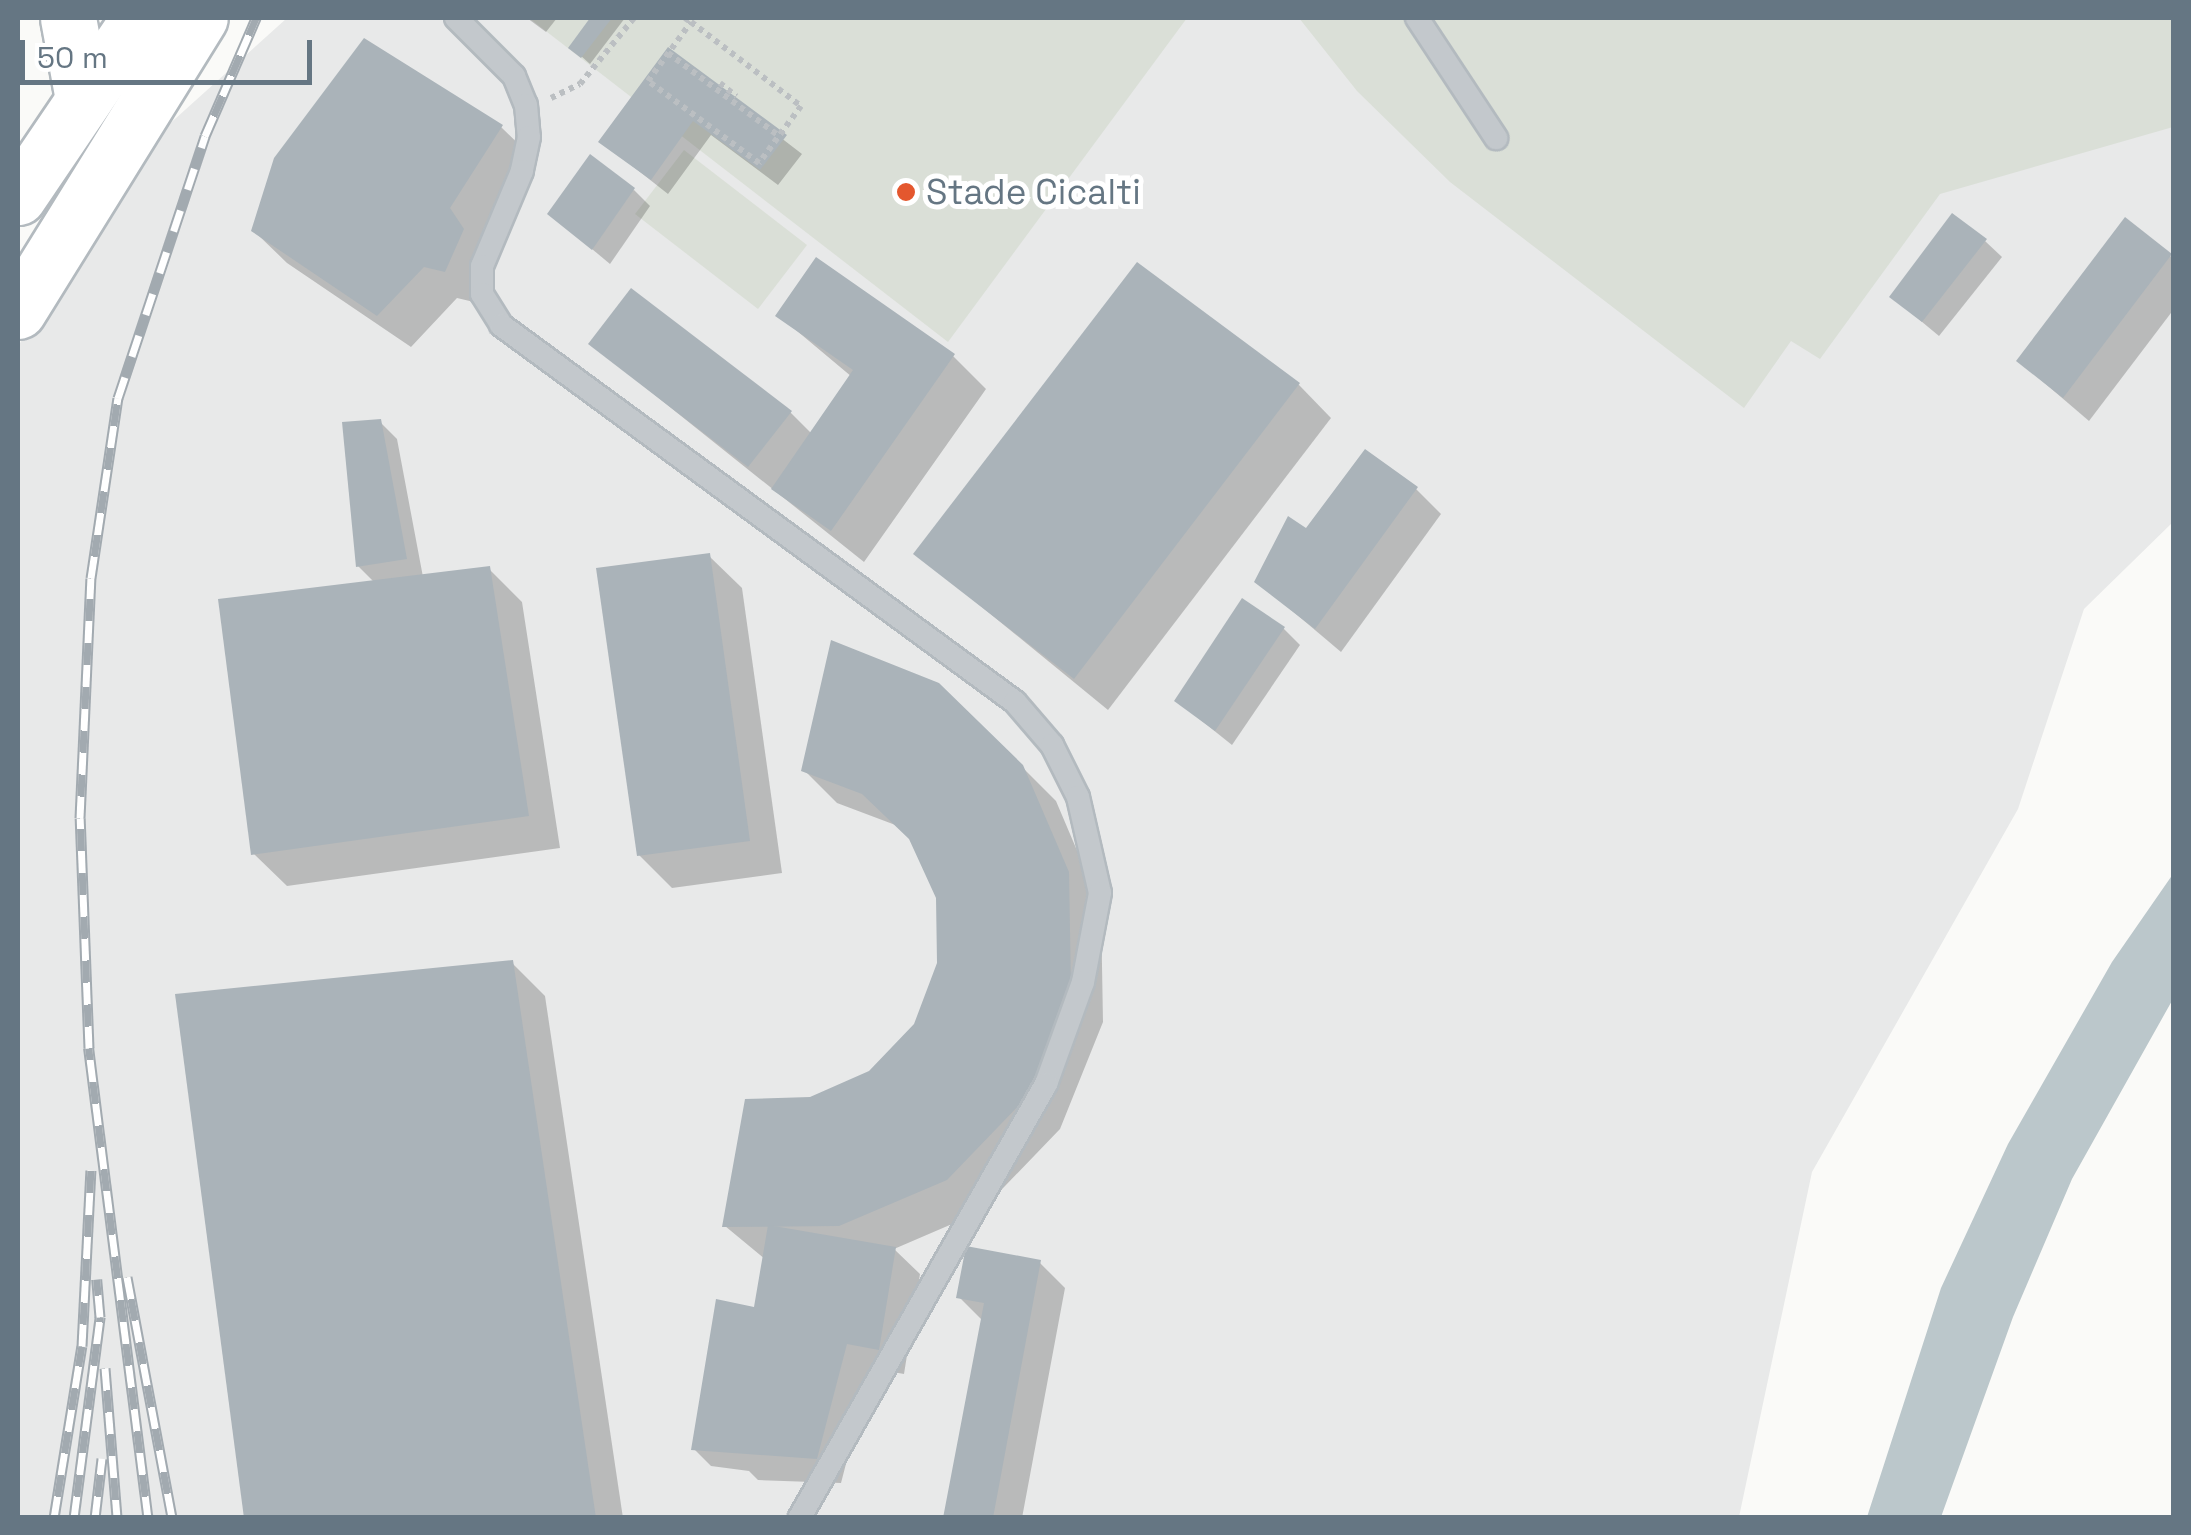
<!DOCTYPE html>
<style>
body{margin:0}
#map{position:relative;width:2191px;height:1535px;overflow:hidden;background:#fafaf8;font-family:"Space Grotesk",sans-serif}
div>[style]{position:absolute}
.built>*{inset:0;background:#e8e9e9}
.green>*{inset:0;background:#dadfd7}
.water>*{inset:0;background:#bbc7cb}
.shadow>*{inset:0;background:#0003}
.building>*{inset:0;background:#aab3b9}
.path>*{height:6px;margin-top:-3px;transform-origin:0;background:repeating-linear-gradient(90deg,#bbbfc2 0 5px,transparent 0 10px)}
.roads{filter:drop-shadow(2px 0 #b3babf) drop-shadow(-2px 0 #b3babf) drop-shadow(0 2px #b3babf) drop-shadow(0 -2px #b3babf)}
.lane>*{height:22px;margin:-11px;padding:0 11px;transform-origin:11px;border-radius:11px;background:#c3c8cc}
.secondary>*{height:55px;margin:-27.5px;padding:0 27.5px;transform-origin:27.5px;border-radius:27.5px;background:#fff}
.rail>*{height:11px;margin-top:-5.5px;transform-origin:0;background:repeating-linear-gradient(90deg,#fff 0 22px,#a2aab0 0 44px);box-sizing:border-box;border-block:2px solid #a2aab0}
.dots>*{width:28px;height:28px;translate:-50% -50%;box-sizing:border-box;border:5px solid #fff;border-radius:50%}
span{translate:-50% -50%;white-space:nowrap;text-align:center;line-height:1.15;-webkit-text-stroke:10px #fff;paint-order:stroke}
.poi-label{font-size:35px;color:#657683}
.left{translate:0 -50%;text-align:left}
.frame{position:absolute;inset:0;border:20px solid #657683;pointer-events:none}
.scale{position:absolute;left:20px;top:40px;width:292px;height:45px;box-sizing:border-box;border:5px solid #657683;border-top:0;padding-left:12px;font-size:30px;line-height:35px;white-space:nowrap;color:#657683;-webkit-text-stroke:8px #fff;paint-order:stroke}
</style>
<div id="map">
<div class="built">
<div style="clip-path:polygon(287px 18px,2173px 18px,2173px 522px,2084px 609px,2018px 809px,1812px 1172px,1739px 1517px,18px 1518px,19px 345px,115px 173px)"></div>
</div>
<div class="green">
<div style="clip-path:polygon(529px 18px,1187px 18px,948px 342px)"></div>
<div style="clip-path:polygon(1299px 18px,2173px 18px,2173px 127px,1940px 194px,1820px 359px,1791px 341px,1744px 408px,1450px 182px,1357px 91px)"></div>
<div style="clip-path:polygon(684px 150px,807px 245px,758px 309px,635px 214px)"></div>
</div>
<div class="water">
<div style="clip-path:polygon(2173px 874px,2173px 999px,2072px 1179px,2013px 1317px,1941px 1517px,1867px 1517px,1941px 1288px,2008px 1144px,2112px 962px)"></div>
</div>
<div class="shadow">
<div style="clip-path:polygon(527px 18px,557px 18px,546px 32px)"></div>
<div style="clip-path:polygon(593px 18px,625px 18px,590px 64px,571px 47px)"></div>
<div style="clip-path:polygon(668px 51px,802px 154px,778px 185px,711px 135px,668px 194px,602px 142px)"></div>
<div style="clip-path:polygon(501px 127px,534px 159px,481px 242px,496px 263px,478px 303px,457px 298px,411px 347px,287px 263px,253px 230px)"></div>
<div style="clip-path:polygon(634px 190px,650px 206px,610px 264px,550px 214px)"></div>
<div style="clip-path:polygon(2126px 221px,2174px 259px,2174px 309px,2089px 421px,2019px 361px)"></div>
<div style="clip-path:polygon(1985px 241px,2002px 257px,1939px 336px,1892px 297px)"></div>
<div style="clip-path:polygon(1137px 266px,1299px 385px,1331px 418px,1108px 710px,917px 554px)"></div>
<div style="clip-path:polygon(778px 315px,953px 356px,986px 389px,864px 562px,591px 344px,790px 412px,812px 434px,852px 377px)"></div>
<div style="clip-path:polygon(380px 422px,397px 439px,423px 577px,489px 569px,522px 602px,560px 848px,287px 886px,254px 854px,375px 583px,358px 566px)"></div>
<div style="clip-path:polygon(1416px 489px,1441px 514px,1341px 652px,1257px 581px,1307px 531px)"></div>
<div style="clip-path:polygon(709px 556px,742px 588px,782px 873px,672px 888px,639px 855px)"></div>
<div style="clip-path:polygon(1283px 628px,1300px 645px,1232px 745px,1177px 701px)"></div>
<div style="clip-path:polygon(1022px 767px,1056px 801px,1101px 907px,1103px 1022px,1060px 1129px,980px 1212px,894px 1249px,920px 1274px,904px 1374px,871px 1368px,841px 1483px,758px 1480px,749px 1471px,711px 1466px,694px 1449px,756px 1310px,765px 1259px,725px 1226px,810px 1099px,871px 1073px,916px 1025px,940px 963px,938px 898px,913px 841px,898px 826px,837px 803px,804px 770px)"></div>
<div style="clip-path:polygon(512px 963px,545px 996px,623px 1518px,246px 1518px)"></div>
<div style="clip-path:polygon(1040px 1263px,1065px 1288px,1022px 1518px,946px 1518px,983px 1321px,959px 1297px)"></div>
</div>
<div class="building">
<div style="clip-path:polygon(590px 18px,612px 18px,581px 58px,568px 48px)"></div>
<div style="clip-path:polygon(364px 38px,503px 125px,450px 208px,464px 229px,445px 272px,424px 267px,377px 316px,251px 231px,274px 158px)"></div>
<div style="clip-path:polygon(668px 47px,787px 135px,760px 170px,693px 121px,651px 180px,598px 142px)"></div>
<div style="clip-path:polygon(590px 154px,635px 188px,592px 250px,547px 214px)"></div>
<div style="clip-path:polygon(1952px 213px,1987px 239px,1922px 322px,1889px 297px)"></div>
<div style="clip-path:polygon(2125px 217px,2172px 254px,2063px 398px,2016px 361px)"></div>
<div style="clip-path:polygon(816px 257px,955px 354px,831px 531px,771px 489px,853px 370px,775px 316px)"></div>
<div style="clip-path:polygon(1137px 262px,1300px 383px,1074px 679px,913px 554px)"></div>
<div style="clip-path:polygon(631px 288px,792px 411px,748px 467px,588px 344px)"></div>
<div style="clip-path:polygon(381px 419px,407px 559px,356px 567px,342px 422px)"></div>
<div style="clip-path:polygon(1365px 449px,1418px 487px,1315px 629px,1254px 582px,1288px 516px,1306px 528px)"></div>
<div style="clip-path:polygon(710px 553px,750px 841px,637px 856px,596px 568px)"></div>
<div style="clip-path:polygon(490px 566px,529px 816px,251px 855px,218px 599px)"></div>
<div style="clip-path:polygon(1242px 598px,1285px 627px,1215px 731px,1174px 701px)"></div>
<div style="clip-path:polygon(831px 640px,939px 683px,1023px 765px,1069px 872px,1071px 988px,1028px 1096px,947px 1180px,839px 1226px,722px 1227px,745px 1099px,810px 1097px,869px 1071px,914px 1024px,937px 963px,936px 898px,909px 839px,862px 794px,801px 771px)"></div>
<div style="clip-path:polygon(513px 960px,596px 1518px,244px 1518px,175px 994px)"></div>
<div style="clip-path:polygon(768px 1225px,896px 1247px,879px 1350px,847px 1344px,817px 1459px,691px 1450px,716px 1299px,754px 1307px)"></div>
<div style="clip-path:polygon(966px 1246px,1041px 1260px,993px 1518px,943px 1518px,984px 1303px,956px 1298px)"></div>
</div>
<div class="path">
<div style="left:685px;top:18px;width:7px;rotate:34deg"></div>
<div style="left:691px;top:22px;width:138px;rotate:37.4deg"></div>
<div style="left:801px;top:106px;width:71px;rotate:126.4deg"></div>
<div style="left:759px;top:163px;width:138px;rotate:-143.5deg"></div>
<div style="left:648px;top:81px;width:73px;rotate:-53.9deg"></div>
<div style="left:668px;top:53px;width:139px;rotate:36.8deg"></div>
<div style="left:720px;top:83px;width:21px;rotate:39deg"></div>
<div style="left:551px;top:98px;width:32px;rotate:-26deg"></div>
<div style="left:580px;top:84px;width:85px;rotate:-50.7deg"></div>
</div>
<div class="roads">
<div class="lane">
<div style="left:456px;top:18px;width:82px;rotate:45deg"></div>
<div style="left:514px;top:76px;width:31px;rotate:68deg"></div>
<div style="left:526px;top:105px;width:32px;rotate:85deg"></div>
<div style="left:529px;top:137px;width:35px;rotate:102deg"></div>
<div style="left:522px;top:171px;width:103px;rotate:112.8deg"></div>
<div style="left:482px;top:266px;width:28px;rotate:90deg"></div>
<div style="left:482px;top:294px;width:36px;rotate:58deg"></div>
<div style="left:501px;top:325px;width:637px;rotate:36.26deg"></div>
<div style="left:1015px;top:702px;width:57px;rotate:49.3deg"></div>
<div style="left:1052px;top:745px;width:58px;rotate:63.4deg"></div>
<div style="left:1078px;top:797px;width:98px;rotate:77.1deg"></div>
<div style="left:1100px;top:893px;width:91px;rotate:100.8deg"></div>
<div style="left:1083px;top:982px;width:109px;rotate:109.9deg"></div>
<div style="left:1046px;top:1084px;width:499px;rotate:119.6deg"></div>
<div style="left:1417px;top:18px;width:144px;rotate:56.6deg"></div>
</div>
<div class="secondary">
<div style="left:68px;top:18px;width:82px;rotate:79.5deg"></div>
<div style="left:18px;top:197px;width:216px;rotate:-55.9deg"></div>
<div style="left:18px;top:311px;width:345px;rotate:-58.2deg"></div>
</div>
</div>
<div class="rail">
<div style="left:127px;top:1277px;width:245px;rotate:79.4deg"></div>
<div style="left:105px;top:1368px;width:150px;rotate:85.4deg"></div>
<div style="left:54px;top:1518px;width:174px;rotate:-80.8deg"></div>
<div style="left:82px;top:1346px;width:176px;rotate:-87.1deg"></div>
<div style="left:74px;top:1518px;width:203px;rotate:-82.6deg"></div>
<div style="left:100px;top:1317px;width:38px;rotate:-95deg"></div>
<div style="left:95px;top:1518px;width:60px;rotate:-83.3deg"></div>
<div style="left:148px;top:1518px;width:474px;rotate:-97.2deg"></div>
<div style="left:89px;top:1048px;width:230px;rotate:-92.2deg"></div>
<div style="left:80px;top:818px;width:240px;rotate:-87.4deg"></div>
<div style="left:91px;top:578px;width:182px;rotate:-81.5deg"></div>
<div style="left:118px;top:398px;width:276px;rotate:-71.6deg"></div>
<div style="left:205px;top:136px;width:129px;rotate:-66.6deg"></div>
</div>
<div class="dots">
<div style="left:906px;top:192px;background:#e4572e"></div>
</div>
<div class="poi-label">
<span class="left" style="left:926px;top:192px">Stade Cicalti</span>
</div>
<div class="frame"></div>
<div class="scale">50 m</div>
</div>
